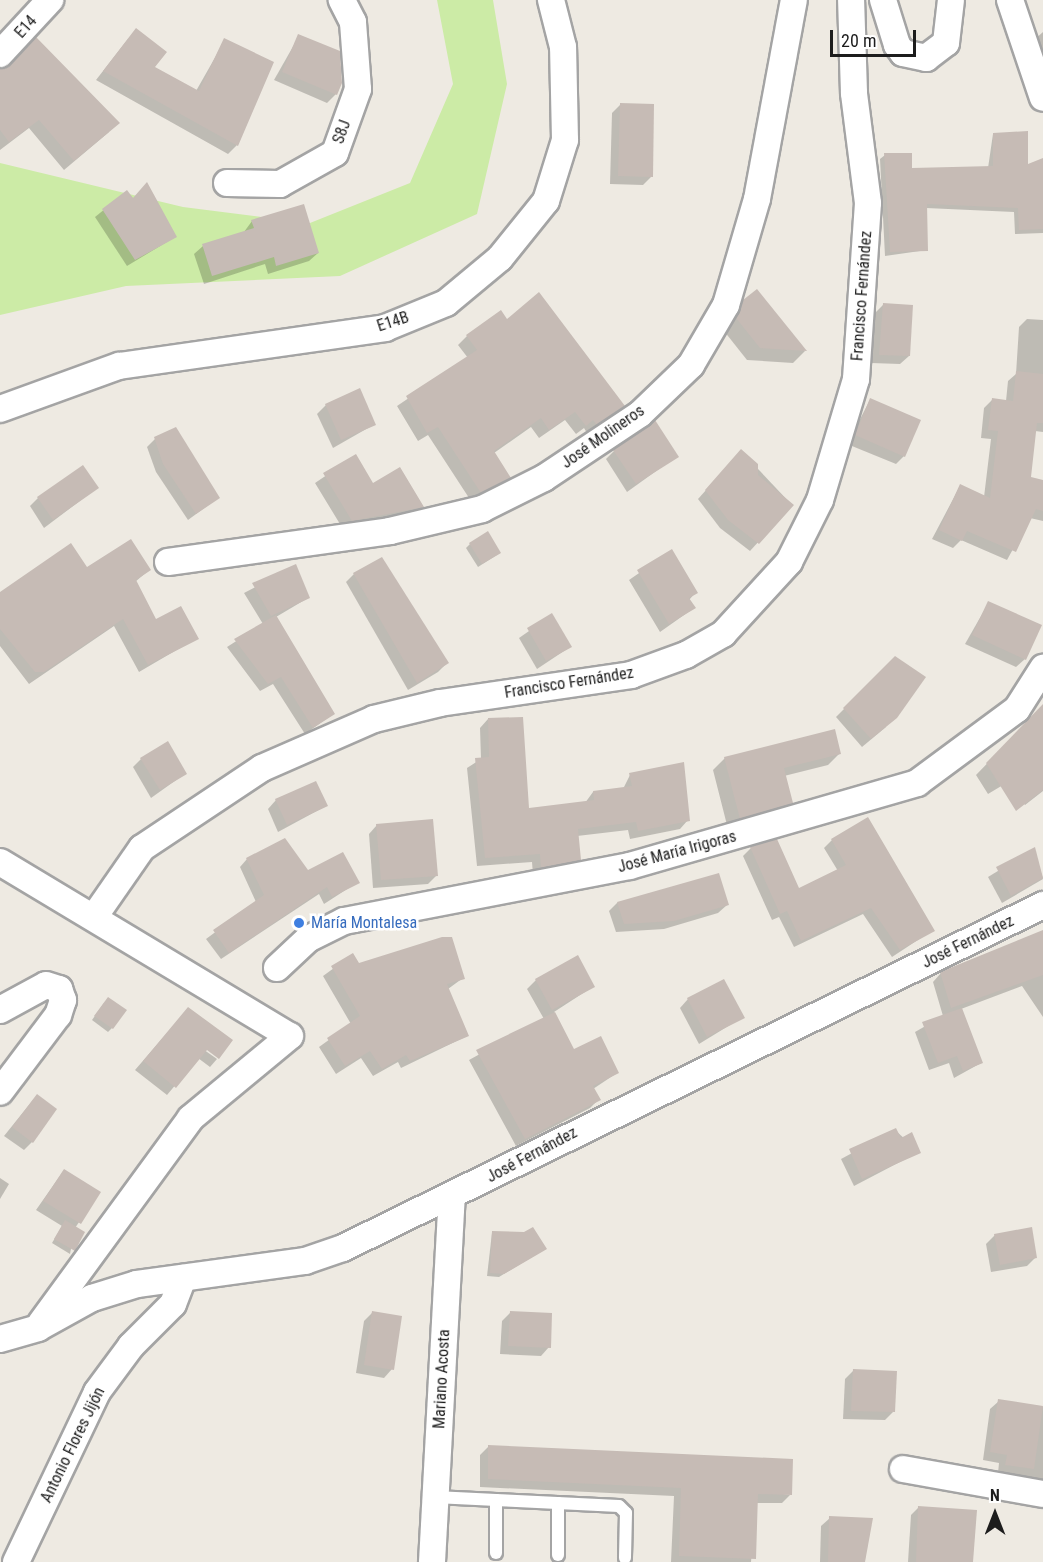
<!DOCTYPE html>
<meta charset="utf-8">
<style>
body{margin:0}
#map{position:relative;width:1043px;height:1562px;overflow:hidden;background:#eeeae2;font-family:"Roboto Condensed",sans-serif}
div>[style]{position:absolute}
.grass>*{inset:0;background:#cceba6}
.shadow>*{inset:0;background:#0003}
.building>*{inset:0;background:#c6bbb5}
.roads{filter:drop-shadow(2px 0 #a4a4a4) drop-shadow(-2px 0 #a4a4a4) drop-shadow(0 2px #a4a4a4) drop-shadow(0 -2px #a4a4a4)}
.lane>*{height:12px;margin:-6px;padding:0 6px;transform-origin:6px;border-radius:6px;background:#fff}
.street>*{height:26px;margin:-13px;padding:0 13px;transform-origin:13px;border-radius:13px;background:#fff}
.dots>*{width:16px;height:16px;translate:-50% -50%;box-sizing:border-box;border:3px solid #fff;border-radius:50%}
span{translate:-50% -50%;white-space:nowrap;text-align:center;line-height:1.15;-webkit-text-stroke:5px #fff;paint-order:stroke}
.street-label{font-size:16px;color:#1d1d1d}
.shop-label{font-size:16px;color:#366cbe}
.left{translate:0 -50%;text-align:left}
.north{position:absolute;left:965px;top:1484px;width:60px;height:60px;-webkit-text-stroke:4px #fff;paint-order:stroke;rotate:0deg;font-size:16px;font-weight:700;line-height:24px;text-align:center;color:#1d1d1d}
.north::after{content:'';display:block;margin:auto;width:21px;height:27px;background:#1d1d1d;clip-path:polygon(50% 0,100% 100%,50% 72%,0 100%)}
.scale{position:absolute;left:830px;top:30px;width:86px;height:27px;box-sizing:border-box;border:3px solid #1d1d1d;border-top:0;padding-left:8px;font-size:18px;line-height:21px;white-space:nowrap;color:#1d1d1d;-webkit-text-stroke:4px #fff;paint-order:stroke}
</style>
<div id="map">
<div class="grass">
<div style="clip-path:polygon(437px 0,493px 0,507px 84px,477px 214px,340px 276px,126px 286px,0 315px,0 163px,183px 207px,310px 223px,410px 183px,453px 84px)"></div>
</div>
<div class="shadow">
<div style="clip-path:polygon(1043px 32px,1043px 70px,1034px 40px)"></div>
<div style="clip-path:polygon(299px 36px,336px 94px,327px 103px,274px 80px)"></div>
<div style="clip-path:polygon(128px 39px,153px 68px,196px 91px,225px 40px,237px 145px,228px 154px,96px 80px)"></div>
<div style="clip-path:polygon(0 68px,5px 70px,109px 132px,64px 170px,29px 128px,0 150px)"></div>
<div style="clip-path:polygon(620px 105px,651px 177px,643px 185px,610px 184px,612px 113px)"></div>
<div style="clip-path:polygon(993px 134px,1027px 166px,1043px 160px,1043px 233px,1015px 234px,1014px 212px,926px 208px,927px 250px,885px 256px,880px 159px,885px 155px,911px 169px,988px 168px)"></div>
<div style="clip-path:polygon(126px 192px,175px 237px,127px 266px,95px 217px)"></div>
<div style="clip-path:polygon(252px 221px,318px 253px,309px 261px,268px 274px,265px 264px,204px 284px,194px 254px,203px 246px,244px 232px)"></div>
<div style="clip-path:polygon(744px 301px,805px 351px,793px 363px,747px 360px,724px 331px)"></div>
<div style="clip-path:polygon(883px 305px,909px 356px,900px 364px,871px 363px,875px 313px)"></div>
<div style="clip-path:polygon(1027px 319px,1043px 320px,1043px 432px,1035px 431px,1030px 478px,1043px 481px,1043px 521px,1030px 518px,1007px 560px,961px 540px,953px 548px,932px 539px,960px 486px,984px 497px,991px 439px,981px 438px,984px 408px,993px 399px,1006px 401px,1008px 381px,1016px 374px,1019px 327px)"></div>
<div style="clip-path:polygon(506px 321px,623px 406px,587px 433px,584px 428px,576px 434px,565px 420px,539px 438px,531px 427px,494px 453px,509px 477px,471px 501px,428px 435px,418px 441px,397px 406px,468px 358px,458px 345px,467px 336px)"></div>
<div style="clip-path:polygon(870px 400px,904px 456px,896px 464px,847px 444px)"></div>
<div style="clip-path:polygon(326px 405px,375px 424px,333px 448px,317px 414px)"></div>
<div style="clip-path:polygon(155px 439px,218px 498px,188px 520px,156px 472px,147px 447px)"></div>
<div style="clip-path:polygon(614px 451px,677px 456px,627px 492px,606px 459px)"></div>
<div style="clip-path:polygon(741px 451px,792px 505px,750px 551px,720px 528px,698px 499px)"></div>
<div style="clip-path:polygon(355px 456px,373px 485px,423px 507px,414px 515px,343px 529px,315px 483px)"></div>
<div style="clip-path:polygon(97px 488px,44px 528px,30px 506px,38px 498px)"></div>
<div style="clip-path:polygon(470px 544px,500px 553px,478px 567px,466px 548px)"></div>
<div style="clip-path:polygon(671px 551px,696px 592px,689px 600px,694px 608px,660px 632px,629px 580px)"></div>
<div style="clip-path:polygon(295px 566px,308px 598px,276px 617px,333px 714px,305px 734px,273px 684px,260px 691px,227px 647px,263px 624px,244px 593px)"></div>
<div style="clip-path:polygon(86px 569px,149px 570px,135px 582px,155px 621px,197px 638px,139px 672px,114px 626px,29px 684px,0 646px,0 594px)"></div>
<div style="clip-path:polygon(354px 574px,447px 663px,438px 672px,408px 690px,346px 582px)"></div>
<div style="clip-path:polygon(989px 602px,1025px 659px,1016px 667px,965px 644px)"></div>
<div style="clip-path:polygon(552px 615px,570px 647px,537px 669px,519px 638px)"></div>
<div style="clip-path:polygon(895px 658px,886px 727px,862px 747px,836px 717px)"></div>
<div style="clip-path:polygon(1043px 706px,1043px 791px,1025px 805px,1008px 782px,988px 794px,976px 775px)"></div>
<div style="clip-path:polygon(488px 719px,527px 810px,585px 803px,593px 792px,623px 789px,630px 775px,688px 820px,680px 829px,630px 839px,628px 830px,577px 836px,580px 860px,571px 868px,533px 875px,532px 862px,477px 866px,467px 768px,481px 759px,480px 728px)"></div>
<div style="clip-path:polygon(840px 753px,828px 765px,784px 776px,791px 803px,779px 815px,728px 829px,713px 770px,725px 758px)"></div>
<div style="clip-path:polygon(141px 759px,186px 773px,151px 798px,133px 767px)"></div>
<div style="clip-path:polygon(276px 800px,326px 806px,278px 832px,268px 809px)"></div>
<div style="clip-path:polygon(377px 825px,436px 876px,428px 884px,373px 888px,369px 834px)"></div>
<div style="clip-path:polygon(832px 840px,933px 930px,892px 957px,863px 914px,794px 947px,779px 917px,772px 920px,743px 856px,751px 848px,798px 890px,838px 871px,824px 848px)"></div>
<div style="clip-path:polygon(1034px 849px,1043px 879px,1002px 903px,988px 877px)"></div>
<div style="clip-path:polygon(247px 859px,308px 872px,358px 882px,324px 904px,319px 894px,221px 959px,206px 939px,256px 902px,240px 867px)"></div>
<div style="clip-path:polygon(617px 903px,727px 905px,718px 913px,664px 929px,616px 932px,609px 911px)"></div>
<div style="clip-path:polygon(1043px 933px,1043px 1017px,1022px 986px,961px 1009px,981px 1063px,954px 1078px,949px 1063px,929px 1070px,915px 1032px,943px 1016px,933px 982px,941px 973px)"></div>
<div style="clip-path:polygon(352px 955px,358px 965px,463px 978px,448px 989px,467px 1036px,401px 1068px,398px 1062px,373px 1076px,361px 1058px,336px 1074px,319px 1047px,351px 1024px,323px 976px)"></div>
<div style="clip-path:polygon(536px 980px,594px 986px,554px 1012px,573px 1051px,617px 1073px,593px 1089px,599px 1099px,590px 1108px,516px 1146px,469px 1060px,544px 1019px,527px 989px)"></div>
<div style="clip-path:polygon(688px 999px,743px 1017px,699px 1044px,680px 1008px)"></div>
<div style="clip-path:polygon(104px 1003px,112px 1028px,108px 1032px,92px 1020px)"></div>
<div style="clip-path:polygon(180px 1018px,200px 1047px,217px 1059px,210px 1067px,198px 1058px,167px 1095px,135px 1070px)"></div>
<div style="clip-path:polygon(37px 1095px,32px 1142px,24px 1150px,4px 1136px)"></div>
<div style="clip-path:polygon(895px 1130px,919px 1152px,854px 1186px,841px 1159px)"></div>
<div style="clip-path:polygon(64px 1170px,99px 1193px,75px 1228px,70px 1254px,52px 1243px,62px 1226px,36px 1210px)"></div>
<div style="clip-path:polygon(0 1178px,9px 1184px,0 1199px)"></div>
<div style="clip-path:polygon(492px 1233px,545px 1249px,499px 1277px,487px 1276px)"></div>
<div style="clip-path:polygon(995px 1235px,1035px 1258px,1027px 1266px,991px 1272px,986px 1244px)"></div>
<div style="clip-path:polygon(372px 1313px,392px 1369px,384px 1378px,356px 1373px,364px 1321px)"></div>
<div style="clip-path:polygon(510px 1313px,549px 1347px,541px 1356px,500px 1354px,502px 1321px)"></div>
<div style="clip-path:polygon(853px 1371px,893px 1412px,885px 1420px,843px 1419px,845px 1379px)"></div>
<div style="clip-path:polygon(999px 1401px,1043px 1407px,1043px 1479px,998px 1473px,999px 1463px,983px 1460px,990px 1409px)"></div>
<div style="clip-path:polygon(489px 1446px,790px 1495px,782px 1503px,756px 1503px,751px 1562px,671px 1562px,674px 1496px,480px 1487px,480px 1455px)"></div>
<div style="clip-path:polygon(919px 1507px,971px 1562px,908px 1562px,911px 1515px)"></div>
<div style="clip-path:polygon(830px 1518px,871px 1519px,863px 1562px,820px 1562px,821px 1526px)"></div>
</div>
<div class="building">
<div style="clip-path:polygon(136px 28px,167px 52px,155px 67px,199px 91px,224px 38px,274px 62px,238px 146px,103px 71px)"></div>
<div style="clip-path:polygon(298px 34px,340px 51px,342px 83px,337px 95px,282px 72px)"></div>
<div style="clip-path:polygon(36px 37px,120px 123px,74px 161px,39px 120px,9px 142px,0 130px,0 69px)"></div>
<div style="clip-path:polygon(620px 103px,654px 104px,653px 177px,618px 176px)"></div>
<div style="clip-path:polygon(1028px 131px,1028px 164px,1043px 158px,1043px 229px,1019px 230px,1018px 208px,927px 204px,928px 251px,890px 252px,884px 153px,912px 153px,912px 168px,993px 166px,993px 133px)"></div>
<div style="clip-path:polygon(147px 182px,177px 237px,135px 260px,102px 209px,127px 190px,133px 198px)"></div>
<div style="clip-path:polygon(304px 204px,319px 253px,276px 266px,274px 257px,212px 276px,202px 244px,254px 228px,251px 220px)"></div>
<div style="clip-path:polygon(757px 289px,807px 351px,760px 348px,736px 318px,743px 300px)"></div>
<div style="clip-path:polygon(539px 292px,625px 406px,597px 425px,593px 420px,586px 426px,575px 412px,549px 430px,541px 418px,494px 451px,511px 478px,481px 493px,438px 427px,427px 433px,406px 396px,477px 350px,466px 335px,501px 310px,507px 319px)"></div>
<div style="clip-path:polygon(883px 303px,913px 305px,910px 356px,879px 355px)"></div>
<div style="clip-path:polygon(1016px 371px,1043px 374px,1043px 423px,1037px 423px,1031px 477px,1043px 480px,1043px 511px,1036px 509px,1016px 552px,967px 531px,962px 541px,939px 530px,960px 484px,990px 498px,998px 431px,988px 430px,992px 398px,1013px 401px)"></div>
<div style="clip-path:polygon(360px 388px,376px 425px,341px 440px,325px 404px)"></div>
<div style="clip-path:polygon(870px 398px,921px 420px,905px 457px,855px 435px)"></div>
<div style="clip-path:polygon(655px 420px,679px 457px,636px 484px,613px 450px)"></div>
<div style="clip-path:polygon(176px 427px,220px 498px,196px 514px,163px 464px,154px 437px)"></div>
<div style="clip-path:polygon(741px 449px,758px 464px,758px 475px,794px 505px,759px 544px,728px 520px,705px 490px)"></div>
<div style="clip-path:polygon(356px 454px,373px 483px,400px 467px,424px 507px,352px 521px,323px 473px)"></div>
<div style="clip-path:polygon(83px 465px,99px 488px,53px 520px,37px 497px)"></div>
<div style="clip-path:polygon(488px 531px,501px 553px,482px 564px,469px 543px)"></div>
<div style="clip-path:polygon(131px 539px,151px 570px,136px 580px,156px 619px,181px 606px,199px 639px,148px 665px,123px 619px,44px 672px,35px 672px,0 629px,0 592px,71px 543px,87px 567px)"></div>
<div style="clip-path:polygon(672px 549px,698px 593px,689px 598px,696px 608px,669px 624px,637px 570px)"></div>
<div style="clip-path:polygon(382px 557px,449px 663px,417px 683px,353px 573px)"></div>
<div style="clip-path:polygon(296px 564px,310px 598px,271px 616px,252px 583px)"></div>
<div style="clip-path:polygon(988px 601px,1042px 625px,1026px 660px,972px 635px)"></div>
<div style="clip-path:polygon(552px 613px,572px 647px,546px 661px,527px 628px)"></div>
<div style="clip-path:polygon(276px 615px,335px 714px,313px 728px,281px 677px,268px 684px,234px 639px)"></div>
<div style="clip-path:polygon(895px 656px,926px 677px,897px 718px,871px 739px,843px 708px)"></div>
<div style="clip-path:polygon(1043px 704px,1043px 790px,1016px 811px,986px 763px)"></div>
<div style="clip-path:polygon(523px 717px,529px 808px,594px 800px,593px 791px,632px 786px,629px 773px,684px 762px,690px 821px,638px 831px,636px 822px,578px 829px,581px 860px,541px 868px,540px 854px,485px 858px,475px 758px,489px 757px,488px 718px)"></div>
<div style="clip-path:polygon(835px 729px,841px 754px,784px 768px,793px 803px,740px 819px,724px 757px)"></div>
<div style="clip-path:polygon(168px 741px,187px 774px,160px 790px,140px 758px)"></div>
<div style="clip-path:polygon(316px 781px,328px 806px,287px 825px,275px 799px)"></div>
<div style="clip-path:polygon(868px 817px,935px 931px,900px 950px,871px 908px,801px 941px,787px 911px,780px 914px,750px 847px,777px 839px,799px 888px,846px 865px,831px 839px)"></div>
<div style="clip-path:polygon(433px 819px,438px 876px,381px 880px,376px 824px)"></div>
<div style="clip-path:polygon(285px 838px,308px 870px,343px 852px,360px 883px,332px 897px,327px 887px,229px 953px,213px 930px,264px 895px,246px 858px)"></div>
<div style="clip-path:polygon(1035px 847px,1043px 878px,1011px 896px,996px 867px)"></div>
<div style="clip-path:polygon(719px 873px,729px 905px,674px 921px,624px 924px,617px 902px)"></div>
<div style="clip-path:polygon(1043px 930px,1043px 975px,951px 1008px,940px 972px)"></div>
<div style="clip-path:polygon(442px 937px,452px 937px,465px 979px,447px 984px,469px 1036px,410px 1061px,406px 1055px,382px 1069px,370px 1051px,345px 1066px,327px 1038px,360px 1016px,331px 966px,353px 953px,359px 963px)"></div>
<div style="clip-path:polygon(578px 955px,595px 987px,552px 1010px,535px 979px)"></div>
<div style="clip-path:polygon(724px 979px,745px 1018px,707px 1037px,687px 998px)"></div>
<div style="clip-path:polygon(108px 997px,127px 1010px,113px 1029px,94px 1016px)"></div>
<div style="clip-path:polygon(188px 1007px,233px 1040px,219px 1059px,207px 1050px,176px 1088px,143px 1061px)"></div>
<div style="clip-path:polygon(962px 1008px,983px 1063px,963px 1071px,957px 1056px,938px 1063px,922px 1022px)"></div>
<div style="clip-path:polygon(555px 1012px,574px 1049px,601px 1036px,619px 1073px,593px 1086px,601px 1100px,525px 1139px,476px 1050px)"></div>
<div style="clip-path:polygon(37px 1094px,57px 1109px,33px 1143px,12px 1127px)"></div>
<div style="clip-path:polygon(896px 1128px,901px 1138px,912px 1132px,921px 1153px,862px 1179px,849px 1149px)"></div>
<div style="clip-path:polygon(64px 1169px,101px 1192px,81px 1224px,43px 1201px)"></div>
<div style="clip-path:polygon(65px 1220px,85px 1232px,75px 1251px,54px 1239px)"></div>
<div style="clip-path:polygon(533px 1227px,547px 1249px,504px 1274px,490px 1273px,492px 1231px,524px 1232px)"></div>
<div style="clip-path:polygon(1032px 1227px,1037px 1258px,1000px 1265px,994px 1234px)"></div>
<div style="clip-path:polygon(372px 1311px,402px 1316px,394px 1370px,364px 1365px)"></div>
<div style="clip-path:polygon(510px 1311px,552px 1313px,551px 1348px,508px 1346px)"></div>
<div style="clip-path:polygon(853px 1369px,897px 1371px,895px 1412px,851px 1411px)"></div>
<div style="clip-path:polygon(998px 1399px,1043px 1406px,1034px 1469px,1005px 1465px,1007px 1455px,990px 1452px)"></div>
<div style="clip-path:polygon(488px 1445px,793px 1459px,792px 1495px,758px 1494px,756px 1559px,679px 1556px,681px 1488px,488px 1479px)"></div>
<div style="clip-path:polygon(918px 1506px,977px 1510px,973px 1562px,916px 1562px)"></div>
<div style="clip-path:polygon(829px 1516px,873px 1518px,865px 1562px,828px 1562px)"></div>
</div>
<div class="roads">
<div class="lane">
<div style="left:435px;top:1497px;width:184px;rotate:2.8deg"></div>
<div style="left:619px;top:1506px;width:10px;rotate:45deg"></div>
<div style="left:626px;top:1513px;width:45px;rotate:91.3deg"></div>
<div style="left:496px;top:1500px;width:53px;rotate:90deg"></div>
<div style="left:558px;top:1503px;width:52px;rotate:90deg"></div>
</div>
<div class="street">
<div style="left:883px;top:0;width:47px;rotate:72.7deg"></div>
<div style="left:897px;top:45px;width:10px;rotate:53deg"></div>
<div style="left:903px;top:53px;width:24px;rotate:12deg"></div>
<div style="left:926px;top:58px;width:25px;rotate:-37deg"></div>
<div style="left:946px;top:43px;width:43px;rotate:-83.4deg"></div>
<div style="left:1010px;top:0;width:103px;rotate:71.4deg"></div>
<div style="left:0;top:54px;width:74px;rotate:-47.2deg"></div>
<div style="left:227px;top:183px;width:53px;rotate:1.1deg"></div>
<div style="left:280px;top:184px;width:63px;rotate:-29.4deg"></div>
<div style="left:335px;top:153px;width:68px;rotate:-70.2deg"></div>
<div style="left:358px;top:89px;width:67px;rotate:-94.3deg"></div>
<div style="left:353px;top:22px;width:25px;rotate:-117deg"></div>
<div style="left:0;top:409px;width:127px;rotate:-19.9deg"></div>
<div style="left:119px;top:366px;width:269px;rotate:-8.1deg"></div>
<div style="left:385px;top:328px;width:66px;rotate:-22.3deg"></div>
<div style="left:446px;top:303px;width:70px;rotate:-39.8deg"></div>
<div style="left:500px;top:258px;width:73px;rotate:-51.1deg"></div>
<div style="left:546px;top:201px;width:64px;rotate:-72.7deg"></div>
<div style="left:565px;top:140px;width:93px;rotate:-91.2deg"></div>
<div style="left:563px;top:47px;width:49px;rotate:-104.3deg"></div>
<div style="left:168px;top:562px;width:224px;rotate:-7.9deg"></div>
<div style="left:390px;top:531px;width:95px;rotate:-13.4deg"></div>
<div style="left:482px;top:509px;width:69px;rotate:-26.6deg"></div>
<div style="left:544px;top:478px;width:115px;rotate:-33.7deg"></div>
<div style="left:640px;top:414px;width:71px;rotate:-43.9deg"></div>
<div style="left:691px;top:365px;width:69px;rotate:-59.7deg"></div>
<div style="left:726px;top:305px;width:110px;rotate:-73.7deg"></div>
<div style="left:757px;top:199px;width:202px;rotate:-79.5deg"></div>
<div style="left:0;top:862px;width:338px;rotate:31deg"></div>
<div style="left:290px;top:1036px;width:129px;rotate:140.4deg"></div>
<div style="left:191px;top:1118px;width:254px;rotate:126.2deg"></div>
<div style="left:94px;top:917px;width:84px;rotate:-55.2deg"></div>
<div style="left:142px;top:848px;width:144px;rotate:-33.7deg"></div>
<div style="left:262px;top:768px;width:122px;rotate:-23.6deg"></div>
<div style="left:374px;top:719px;width:68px;rotate:-13.6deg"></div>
<div style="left:440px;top:703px;width:193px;rotate:-8.3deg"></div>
<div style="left:631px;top:675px;width:59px;rotate:-20deg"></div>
<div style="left:686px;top:655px;width:43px;rotate:-29.6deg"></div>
<div style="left:723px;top:634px;width:98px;rotate:-47.5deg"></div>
<div style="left:789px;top:562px;width:69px;rotate:-63.4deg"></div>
<div style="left:820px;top:500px;width:126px;rotate:-73.4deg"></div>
<div style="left:856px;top:379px;width:176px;rotate:-86.1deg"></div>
<div style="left:868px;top:203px;width:111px;rotate:-97.3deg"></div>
<div style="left:854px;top:93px;width:93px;rotate:-91.8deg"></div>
<div style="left:277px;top:968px;width:42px;rotate:-43.1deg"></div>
<div style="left:308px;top:939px;width:40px;rotate:-26.6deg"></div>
<div style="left:344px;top:921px;width:291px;rotate:-10.9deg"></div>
<div style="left:630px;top:866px;width:299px;rotate:-16.1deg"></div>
<div style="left:917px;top:783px;width:124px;rotate:-36.5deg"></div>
<div style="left:1017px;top:709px;width:49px;rotate:-57.6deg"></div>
<div style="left:0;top:1010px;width:52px;rotate:-28.5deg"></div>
<div style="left:46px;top:985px;width:14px;rotate:17deg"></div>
<div style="left:59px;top:989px;width:12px;rotate:70deg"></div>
<div style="left:63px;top:1000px;width:16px;rotate:108deg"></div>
<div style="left:58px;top:1015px;width:96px;rotate:127deg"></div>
<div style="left:0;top:1339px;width:40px;rotate:-16deg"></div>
<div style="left:38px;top:1328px;width:62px;rotate:-29.1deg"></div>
<div style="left:92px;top:1298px;width:47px;rotate:-17.3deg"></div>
<div style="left:137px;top:1284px;width:170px;rotate:-7.8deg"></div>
<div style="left:305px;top:1261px;width:40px;rotate:-18.9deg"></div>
<div style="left:343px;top:1248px;width:780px;rotate:-26.1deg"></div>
<div style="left:903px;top:1469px;width:142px;rotate:10.1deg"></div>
<div style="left:16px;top:1562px;width:188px;rotate:-64.5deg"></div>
<div style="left:97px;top:1392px;width:57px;rotate:-53.5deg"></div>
<div style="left:131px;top:1346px;width:59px;rotate:-45deg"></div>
<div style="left:173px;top:1304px;width:28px;rotate:-69deg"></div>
<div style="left:432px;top:1562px;width:367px;rotate:-86.9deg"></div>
</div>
</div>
<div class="dots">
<div style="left:299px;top:923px;background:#3f7fe0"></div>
</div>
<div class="street-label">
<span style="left:26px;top:27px;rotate:-48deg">E14</span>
<span style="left:342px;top:132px;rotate:-70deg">S8J</span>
<span style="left:862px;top:296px;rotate:-86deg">Francisco Fernández</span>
<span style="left:393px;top:322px;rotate:-18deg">E14B</span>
<span style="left:603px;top:437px;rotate:-35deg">José Molineros</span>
<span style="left:569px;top:683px;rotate:-9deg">Francisco Fernández</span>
<span style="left:677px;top:852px;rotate:-15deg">José María Irigoras</span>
<span style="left:968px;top:942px;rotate:-26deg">José Fernández</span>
<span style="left:532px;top:1155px;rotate:-28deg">José Fernández</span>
<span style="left:442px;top:1379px;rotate:-87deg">Mariano Acosta</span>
<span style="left:73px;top:1445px;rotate:-64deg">Antonio Flores Jijón</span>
</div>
<div class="shop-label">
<span class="left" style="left:311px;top:923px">María Montalesa</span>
</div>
<div class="north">N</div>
<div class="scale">20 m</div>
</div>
